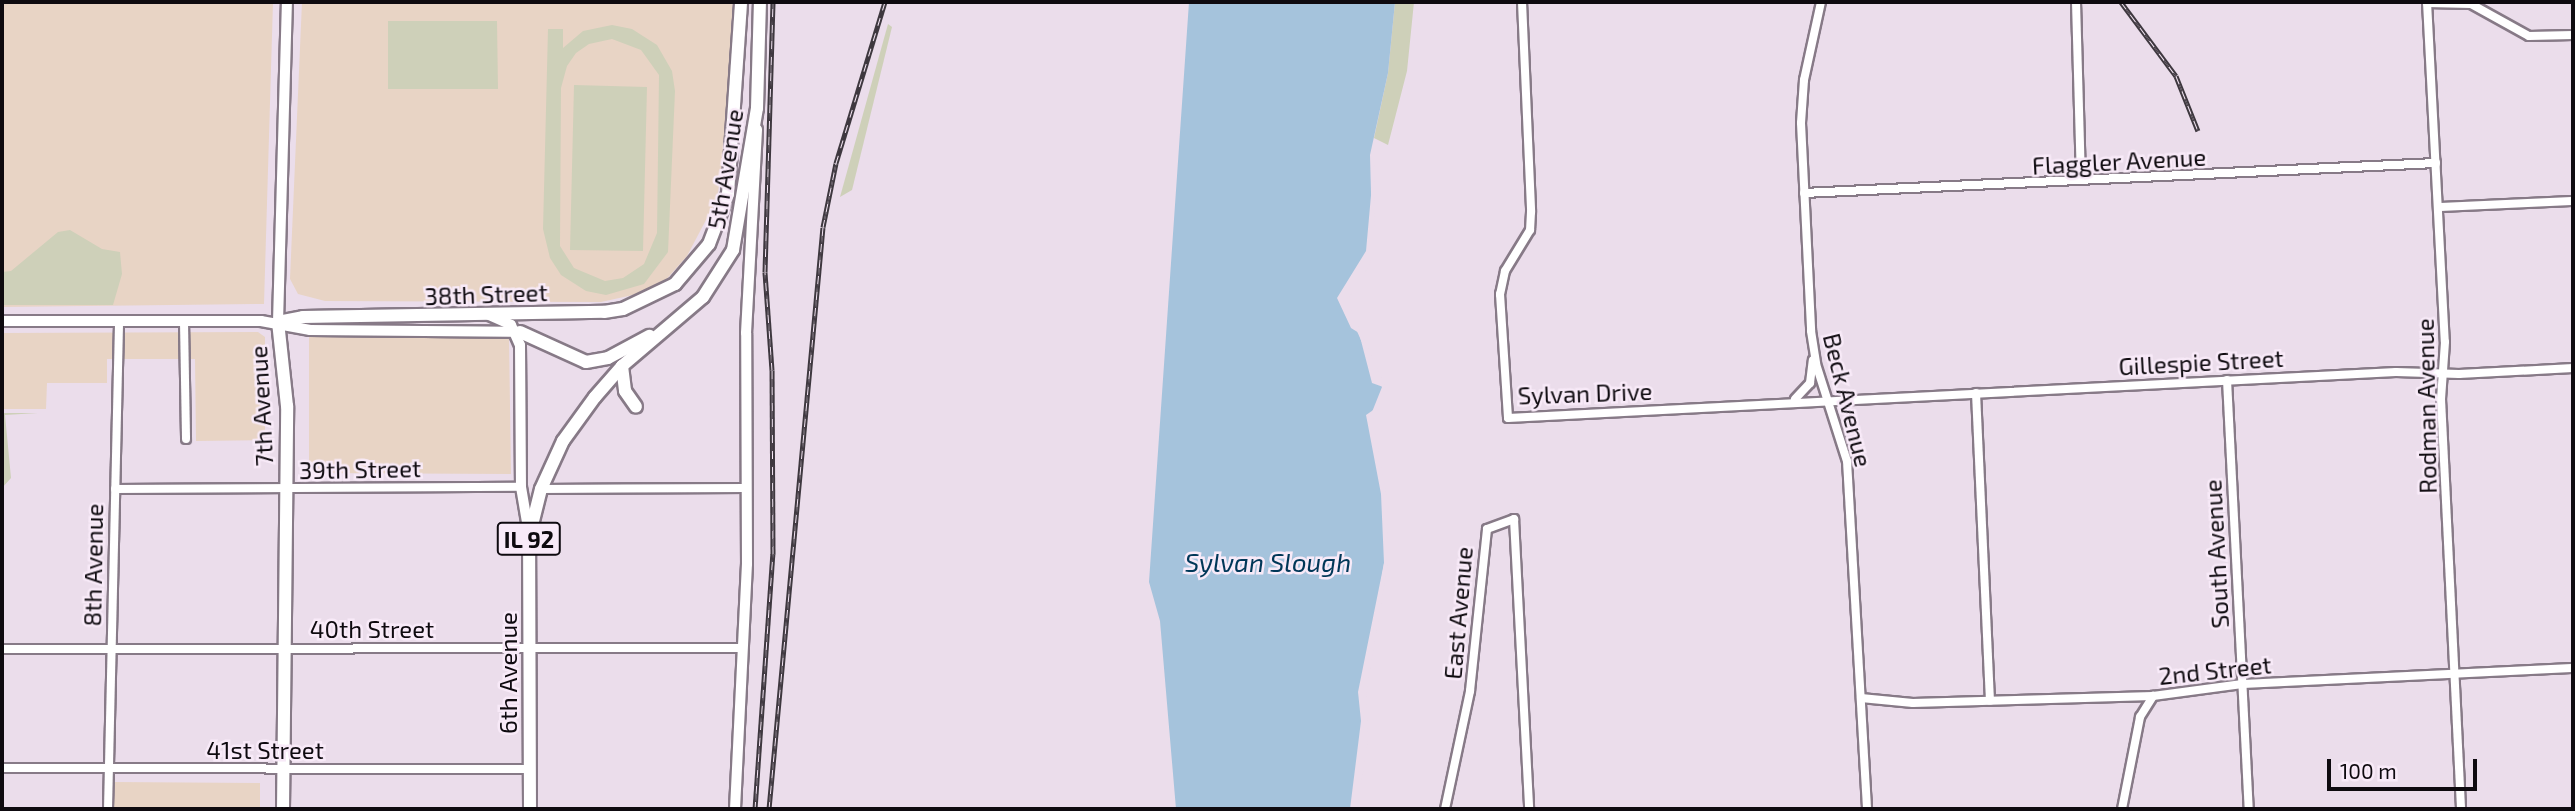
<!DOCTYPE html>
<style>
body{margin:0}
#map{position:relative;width:2575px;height:811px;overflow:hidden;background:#ebddeb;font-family:"Exo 2",sans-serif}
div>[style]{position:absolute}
.education>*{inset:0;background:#e8d4c5}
.green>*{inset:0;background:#ced0b9}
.water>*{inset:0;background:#a5c3dc}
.pier>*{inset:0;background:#ebddeb}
.roads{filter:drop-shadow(2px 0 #877a87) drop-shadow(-2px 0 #877a87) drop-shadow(0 2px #877a87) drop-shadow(0 -2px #877a87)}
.street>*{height:8px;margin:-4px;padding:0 4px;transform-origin:4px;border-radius:4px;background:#fff}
.secondary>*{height:10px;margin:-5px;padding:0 5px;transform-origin:5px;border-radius:5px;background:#fff}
.primary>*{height:12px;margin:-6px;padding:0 6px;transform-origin:6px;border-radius:6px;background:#fff}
.rail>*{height:5px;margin-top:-2.5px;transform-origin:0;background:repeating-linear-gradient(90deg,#f8eaf8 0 8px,#3e383f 0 16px);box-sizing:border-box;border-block:2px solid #3e383f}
span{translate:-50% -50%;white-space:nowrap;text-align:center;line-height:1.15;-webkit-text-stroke:5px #f8eaf8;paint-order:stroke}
.shield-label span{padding:2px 5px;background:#f8eaf8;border:2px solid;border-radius:5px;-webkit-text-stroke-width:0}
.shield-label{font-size:23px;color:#0e0a0f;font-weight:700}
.street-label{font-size:24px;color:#0e0a0f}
.water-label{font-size:26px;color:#003758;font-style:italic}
.frame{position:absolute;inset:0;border:4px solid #0e0a0f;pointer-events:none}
.scale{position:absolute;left:2327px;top:759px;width:150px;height:32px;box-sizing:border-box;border:4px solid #0e0a0f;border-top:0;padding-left:9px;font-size:21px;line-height:24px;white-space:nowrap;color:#0e0a0f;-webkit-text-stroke:5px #f8eaf8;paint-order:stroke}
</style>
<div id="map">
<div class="education">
<div style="clip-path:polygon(2px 2px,273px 2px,264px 304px,2px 307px)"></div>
<div style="clip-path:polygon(302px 2px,733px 2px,725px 144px,717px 199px,687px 256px,664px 282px,633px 295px,601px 302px,325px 301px,298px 294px,290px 279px)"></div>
<div style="clip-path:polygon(258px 332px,265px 337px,265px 440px,196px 441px,195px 359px,107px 359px,107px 383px,47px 383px,46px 409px,2px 409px,2px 333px)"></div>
<div style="clip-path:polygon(309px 336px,509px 338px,511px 474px,309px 473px)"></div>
<div style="clip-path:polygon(114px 782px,260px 783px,260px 809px,114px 809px)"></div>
</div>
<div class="green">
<div style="clip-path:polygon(1395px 2px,1414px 2px,1407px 71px,1388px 145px,1374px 138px,1388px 73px)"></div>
<div style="clip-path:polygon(388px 21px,497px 21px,498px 89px,388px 89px)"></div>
<div style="clip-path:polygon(888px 24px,892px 27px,852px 190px,840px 197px)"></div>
<div style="clip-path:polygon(evenodd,612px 25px,632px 29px,657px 45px,672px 71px,675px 91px,668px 252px,644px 284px,606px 295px,586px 291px,561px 275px,550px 258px,543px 229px,548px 29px,563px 29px,563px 48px,583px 31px,612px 25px,612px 39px,641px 50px,659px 75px,657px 233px,644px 264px,623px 278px,605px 281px,574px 268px,560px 246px,561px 88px,567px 66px,576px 53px,589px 44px,612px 39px)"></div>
<div style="clip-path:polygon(574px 85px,647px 87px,643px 251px,570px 250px)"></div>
<div style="clip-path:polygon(70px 230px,102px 249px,120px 252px,122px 274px,113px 305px,2px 305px,2px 272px,11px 271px,58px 232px)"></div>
<div style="clip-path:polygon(2px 413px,38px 413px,5px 415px,11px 478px,2px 488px)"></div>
</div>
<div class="water">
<div style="clip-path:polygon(1189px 2px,1395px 2px,1388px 73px,1370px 155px,1372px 229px,1367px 263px,1343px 300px,1382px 387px,1370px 417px,1384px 499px,1384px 563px,1363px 692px,1365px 741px,1353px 809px,1176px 809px,1160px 621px,1149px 582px)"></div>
</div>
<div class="pier">
<div style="clip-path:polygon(1374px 162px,1375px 229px,1370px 264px,1347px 301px,1386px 388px,1372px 383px,1359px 333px,1351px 328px,1337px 298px,1366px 251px)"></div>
<div style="clip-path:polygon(1382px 404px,1373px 418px,1387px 498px,1388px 563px,1366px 693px,1368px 741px,1357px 809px,1350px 809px,1361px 721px,1358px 692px,1384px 563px,1381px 494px,1366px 415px)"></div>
</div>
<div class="roads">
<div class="street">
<div style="left:1522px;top:2px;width:210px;rotate:87.5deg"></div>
<div style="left:1531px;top:212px;width:18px;rotate:93deg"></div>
<div style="left:1530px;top:230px;width:48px;rotate:121.4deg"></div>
<div style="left:1505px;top:271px;width:24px;rotate:102deg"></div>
<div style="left:1500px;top:294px;width:124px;rotate:86.3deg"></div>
<div style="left:1508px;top:418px;width:889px;rotate:-2.97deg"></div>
<div style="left:2396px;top:372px;width:63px;rotate:1.8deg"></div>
<div style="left:2459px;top:374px;width:114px;rotate:-3deg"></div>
<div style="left:1821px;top:2px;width:80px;rotate:102.3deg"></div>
<div style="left:1804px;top:80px;width:43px;rotate:94deg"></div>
<div style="left:1801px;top:123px;width:208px;rotate:87.2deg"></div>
<div style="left:1811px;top:331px;width:33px;rotate:81deg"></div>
<div style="left:1816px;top:364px;width:102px;rotate:72.3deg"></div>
<div style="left:1847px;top:461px;width:349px;rotate:86.7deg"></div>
<div style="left:2076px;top:2px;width:178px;rotate:88.4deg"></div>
<div style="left:2427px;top:2px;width:340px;rotate:87deg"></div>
<div style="left:2445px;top:342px;width:57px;rotate:94deg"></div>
<div style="left:2441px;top:399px;width:410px;rotate:87.2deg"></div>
<div style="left:2427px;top:3px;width:44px;rotate:1.3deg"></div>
<div style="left:2471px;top:4px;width:66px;rotate:28.9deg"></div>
<div style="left:2529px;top:36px;width:44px;rotate:-1.3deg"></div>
<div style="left:1804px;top:193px;width:633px;rotate:-2.72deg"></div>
<div style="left:2439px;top:207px;width:134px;rotate:-2.6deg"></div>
<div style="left:184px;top:322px;width:117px;rotate:89deg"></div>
<div style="left:2227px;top:380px;width:430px;rotate:87.1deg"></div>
<div style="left:1976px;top:393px;width:308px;rotate:87.4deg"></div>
<div style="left:1795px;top:399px;width:22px;rotate:-47deg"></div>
<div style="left:1810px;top:383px;width:23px;rotate:-83deg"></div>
<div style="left:115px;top:489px;width:406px;rotate:-0.3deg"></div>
<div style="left:541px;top:489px;width:206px;rotate:-0.3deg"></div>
<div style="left:2px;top:649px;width:741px;rotate:-0.08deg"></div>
<div style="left:1861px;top:698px;width:52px;rotate:5.5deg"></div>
<div style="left:1913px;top:703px;width:240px;rotate:-1.7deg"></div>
<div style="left:2153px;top:696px;width:90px;rotate:-7.7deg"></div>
<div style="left:2242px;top:684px;width:331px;rotate:-2.8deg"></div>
<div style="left:2px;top:768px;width:526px;rotate:0.11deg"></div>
<div style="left:108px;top:809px;width:488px;rotate:-88.7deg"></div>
<div style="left:1445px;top:809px;width:121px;rotate:-78deg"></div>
<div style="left:1470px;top:691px;width:163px;rotate:-84deg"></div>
<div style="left:1487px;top:529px;width:29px;rotate:-20deg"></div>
<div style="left:1514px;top:519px;width:290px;rotate:87deg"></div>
<div style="left:2122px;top:809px;width:94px;rotate:-78.9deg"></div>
<div style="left:2140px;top:717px;width:25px;rotate:-58deg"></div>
</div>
<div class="secondary">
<div style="left:489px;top:315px;width:24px;rotate:24deg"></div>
<div style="left:511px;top:325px;width:22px;rotate:66deg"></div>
<div style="left:520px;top:345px;width:142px;rotate:89.6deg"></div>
<div style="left:521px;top:487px;width:48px;rotate:80.3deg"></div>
<div style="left:2px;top:321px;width:259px"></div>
<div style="left:261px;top:321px;width:50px;rotate:10.4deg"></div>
<div style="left:310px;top:330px;width:210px;rotate:0.5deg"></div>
<div style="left:278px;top:322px;width:320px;rotate:-88.4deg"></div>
<div style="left:735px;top:809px;width:245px;rotate:-87.2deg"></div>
<div style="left:747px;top:564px;width:231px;rotate:-90.2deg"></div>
<div style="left:746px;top:333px;width:204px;rotate:-86.9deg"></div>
</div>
<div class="primary">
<div style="left:520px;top:332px;width:72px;rotate:24.4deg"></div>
<div style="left:586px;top:362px;width:22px;rotate:-10deg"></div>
<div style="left:608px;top:358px;width:47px;rotate:-28.2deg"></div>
<div style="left:622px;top:366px;width:25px;rotate:83deg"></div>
<div style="left:625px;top:391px;width:19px;rotate:55deg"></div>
<div style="left:283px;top:809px;width:403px;rotate:-89.4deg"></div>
<div style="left:287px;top:406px;width:84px;rotate:-96.1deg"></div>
<div style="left:278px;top:322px;width:25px;rotate:-11deg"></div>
<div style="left:303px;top:317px;width:301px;rotate:-1deg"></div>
<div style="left:604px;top:312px;width:19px;rotate:-9deg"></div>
<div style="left:623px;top:309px;width:58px;rotate:-25.7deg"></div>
<div style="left:675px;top:284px;width:52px;rotate:-49.6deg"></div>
<div style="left:709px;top:244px;width:53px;rotate:-69.2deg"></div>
<div style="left:728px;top:194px;width:192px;rotate:-86.1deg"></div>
<div style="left:530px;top:809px;width:272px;rotate:-90.2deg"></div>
<div style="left:529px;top:537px;width:49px;rotate:-76deg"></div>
<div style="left:541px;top:489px;width:53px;rotate:-65.4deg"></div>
<div style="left:563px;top:441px;width:54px;rotate:-54deg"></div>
<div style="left:595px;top:397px;width:41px;rotate:-48.9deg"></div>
<div style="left:622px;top:366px;width:106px;rotate:-40.4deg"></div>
<div style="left:703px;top:297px;width:56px;rotate:-57.4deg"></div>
<div style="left:733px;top:250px;width:144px;rotate:-80.4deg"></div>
<div style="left:757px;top:108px;width:106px;rotate:-88.4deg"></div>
</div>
</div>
<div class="rail">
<div style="left:2121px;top:2px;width:92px;rotate:53.4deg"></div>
<div style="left:2176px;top:76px;width:59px;rotate:68.2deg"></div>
<div style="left:755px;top:809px;width:256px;rotate:-86deg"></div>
<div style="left:773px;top:554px;width:184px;rotate:-90.3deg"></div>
<div style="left:772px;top:370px;width:98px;rotate:-94.1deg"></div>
<div style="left:765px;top:272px;width:270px;rotate:-88.3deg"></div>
<div style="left:769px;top:809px;width:584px;rotate:-84.7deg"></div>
<div style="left:823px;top:227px;width:65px;rotate:-78.5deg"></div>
<div style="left:836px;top:163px;width:168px;rotate:-73.1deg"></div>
</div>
<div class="shield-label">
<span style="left:529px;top:539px">IL 92</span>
</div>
<div class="street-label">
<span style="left:2119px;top:161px;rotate:-3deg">Flaggler Avenue</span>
<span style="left:725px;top:169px;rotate:-81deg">5th Avenue</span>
<span style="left:486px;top:294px;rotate:-2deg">38th Street</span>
<span style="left:2201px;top:362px;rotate:-3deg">Gillespie Street</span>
<span style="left:1585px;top:393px;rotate:-2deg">Sylvan Drive</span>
<span style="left:1848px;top:400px;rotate:76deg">Beck Avenue</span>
<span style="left:261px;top:406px;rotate:-93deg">7th Avenue</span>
<span style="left:2426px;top:406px;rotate:-91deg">Rodman Avenue</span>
<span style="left:360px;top:469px;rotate:-1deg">39th Street</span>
<span style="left:2216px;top:554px;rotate:-93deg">South Avenue</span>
<span style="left:93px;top:565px;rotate:-89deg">8th Avenue</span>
<span style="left:1458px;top:613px;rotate:-85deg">East Avenue</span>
<span style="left:372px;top:629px">40th Street</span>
<span style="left:2215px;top:670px;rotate:-6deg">2nd Street</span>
<span style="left:508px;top:673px;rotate:-90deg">6th Avenue</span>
<span style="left:265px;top:750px">41st Street</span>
</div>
<div class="water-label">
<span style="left:1268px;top:562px">Sylvan Slough</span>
</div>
<div class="frame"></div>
<div class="scale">100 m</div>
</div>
